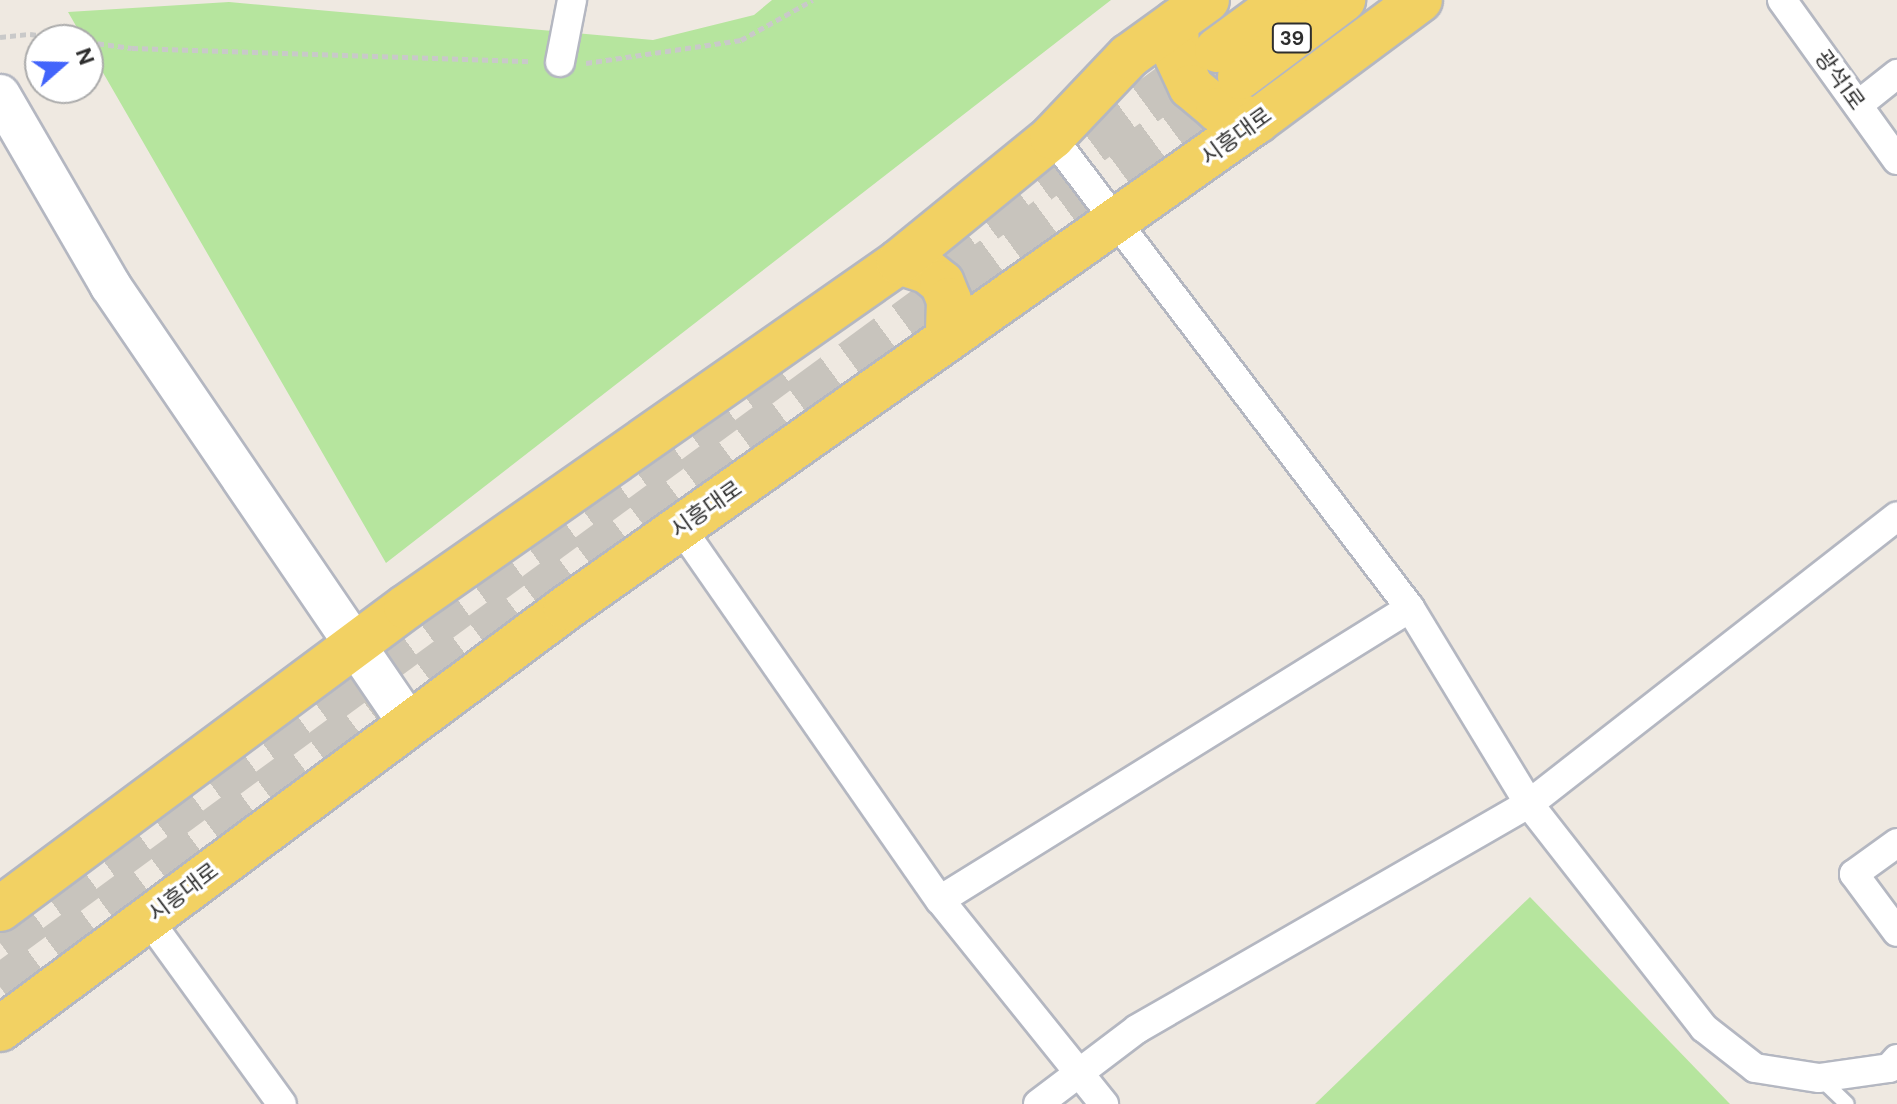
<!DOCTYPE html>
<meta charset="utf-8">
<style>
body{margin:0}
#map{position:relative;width:1897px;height:1104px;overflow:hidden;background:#efe9e1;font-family:"DM Sans","Noto Sans KR",sans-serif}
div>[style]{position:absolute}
.green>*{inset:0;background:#b6e59e}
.primary-tunnel>*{height:44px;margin-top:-22px;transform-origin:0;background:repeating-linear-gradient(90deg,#c8c4bd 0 44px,transparent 0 66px)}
.path>*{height:5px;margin-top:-2.5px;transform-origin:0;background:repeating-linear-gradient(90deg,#c9c9c9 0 6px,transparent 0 10px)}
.roads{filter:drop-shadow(2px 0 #b4b7c1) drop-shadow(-2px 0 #b4b7c1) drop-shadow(0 2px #b4b7c1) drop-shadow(0 -2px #b4b7c1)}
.lane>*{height:14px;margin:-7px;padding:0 7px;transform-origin:7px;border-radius:7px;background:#fff}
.street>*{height:28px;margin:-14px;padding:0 14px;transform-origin:14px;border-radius:14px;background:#fff}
.secondary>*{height:40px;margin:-20px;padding:0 20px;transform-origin:20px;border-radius:20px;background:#fff}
.primary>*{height:44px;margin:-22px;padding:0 22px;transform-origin:22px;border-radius:22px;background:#f2d163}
span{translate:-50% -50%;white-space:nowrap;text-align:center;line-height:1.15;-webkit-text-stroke:7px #fff;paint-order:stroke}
.shield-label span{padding:2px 6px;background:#fff;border:2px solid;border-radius:6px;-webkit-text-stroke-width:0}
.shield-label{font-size:20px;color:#2e2e2e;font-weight:700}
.street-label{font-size:22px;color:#2e2e2e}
.north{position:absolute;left:24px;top:24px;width:80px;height:80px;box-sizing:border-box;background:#fff;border:2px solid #ababab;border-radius:50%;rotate:70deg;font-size:22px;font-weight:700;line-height:32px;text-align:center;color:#2e2e2e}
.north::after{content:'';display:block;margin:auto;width:28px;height:36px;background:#4264fb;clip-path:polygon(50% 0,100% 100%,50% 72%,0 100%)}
</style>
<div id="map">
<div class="green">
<div style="clip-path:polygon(772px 0,1111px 0,386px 563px,68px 12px,229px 2px,653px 40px,754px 15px)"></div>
<div style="clip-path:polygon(1530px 897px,1730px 1104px,1315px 1104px)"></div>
</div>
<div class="primary-tunnel">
<div style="left:932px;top:260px;width:351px;rotate:-36.3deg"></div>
<div style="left:0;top:943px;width:979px;rotate:-36.27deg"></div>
<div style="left:0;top:987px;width:1533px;rotate:-36.27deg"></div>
</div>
<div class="path">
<div style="left:0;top:37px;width:30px;rotate:-6deg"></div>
<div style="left:30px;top:34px;width:44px;rotate:7.8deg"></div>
<div style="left:88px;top:42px;width:44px;rotate:7.8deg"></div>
<div style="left:132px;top:48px;width:400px;rotate:1.9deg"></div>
<div style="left:586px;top:63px;width:157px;rotate:-8.4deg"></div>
<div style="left:741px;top:40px;width:82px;rotate:-29.1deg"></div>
</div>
<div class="roads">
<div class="lane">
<div style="left:1820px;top:1078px;width:37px;rotate:44deg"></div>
</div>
<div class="street">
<div style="left:1782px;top:0;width:197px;rotate:54.3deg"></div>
<div style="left:560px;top:62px;width:63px;rotate:-79deg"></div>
<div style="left:1858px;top:105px;width:50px;rotate:-38.5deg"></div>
<div style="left:1052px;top:137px;width:592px;rotate:52.76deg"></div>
<div style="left:1410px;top:608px;width:229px;rotate:58.7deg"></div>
<div style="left:1529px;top:804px;width:284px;rotate:52deg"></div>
<div style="left:1704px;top:1028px;width:65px;rotate:38.1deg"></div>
<div style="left:1755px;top:1068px;width:65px;rotate:8.9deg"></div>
<div style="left:1819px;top:1078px;width:71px;rotate:-8.1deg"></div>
<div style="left:1889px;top:1068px;width:12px;rotate:-48deg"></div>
<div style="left:681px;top:528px;width:453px;rotate:55.2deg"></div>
<div style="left:940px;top:900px;width:262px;rotate:51.2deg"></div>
<div style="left:1897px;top:843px;width:53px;rotate:144.2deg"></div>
<div style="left:1854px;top:874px;width:72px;rotate:53.4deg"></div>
<div style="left:940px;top:900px;width:553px;rotate:-31.85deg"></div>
<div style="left:148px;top:919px;width:228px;rotate:54.1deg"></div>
<div style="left:1038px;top:1104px;width:124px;rotate:-37.1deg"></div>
<div style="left:1137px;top:1029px;width:452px;rotate:-29.9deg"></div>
<div style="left:1529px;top:804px;width:467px;rotate:-38deg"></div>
</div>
<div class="secondary">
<div style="left:0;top:95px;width:220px;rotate:59.9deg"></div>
<div style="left:110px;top:285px;width:531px;rotate:55.74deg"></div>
</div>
<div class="primary">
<div style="left:1176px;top:22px;width:35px;rotate:88deg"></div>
<div style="left:1177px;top:57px;width:33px;rotate:65deg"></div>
<div style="left:1191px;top:87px;width:35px;rotate:40deg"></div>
<div style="left:1218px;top:110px;width:41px;rotate:15.8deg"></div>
<div style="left:1217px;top:50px;width:84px;rotate:-36.3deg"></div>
<div style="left:1240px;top:77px;width:129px;rotate:-36.8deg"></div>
<div style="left:899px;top:262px;width:29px;rotate:18deg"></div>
<div style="left:927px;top:271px;width:19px;rotate:39deg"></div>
<div style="left:942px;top:283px;width:18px;rotate:68deg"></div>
<div style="left:949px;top:300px;width:38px;rotate:92deg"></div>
<div style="left:0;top:909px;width:506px;rotate:-36.64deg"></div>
<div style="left:406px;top:607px;width:602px;rotate:-34.98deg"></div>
<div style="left:899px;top:262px;width:198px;rotate:-39.2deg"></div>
<div style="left:1052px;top:137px;width:112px;rotate:-46.5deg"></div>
<div style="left:1129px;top:56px;width:96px;rotate:-35.7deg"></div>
<div style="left:0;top:1029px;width:705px;rotate:-36.64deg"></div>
<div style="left:566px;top:608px;width:845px;rotate:-35.18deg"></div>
<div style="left:1257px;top:121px;width:203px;rotate:-36.6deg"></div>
</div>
</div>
<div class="shield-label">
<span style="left:1292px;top:38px">39</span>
</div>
<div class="street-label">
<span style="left:1840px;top:80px;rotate:54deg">광석1로</span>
<span style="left:1236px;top:136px;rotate:-36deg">시흥대로</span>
<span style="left:706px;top:509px;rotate:-35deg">시흥대로</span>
<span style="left:183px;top:892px;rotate:-37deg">시흥대로</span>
</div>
<div class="north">N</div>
</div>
